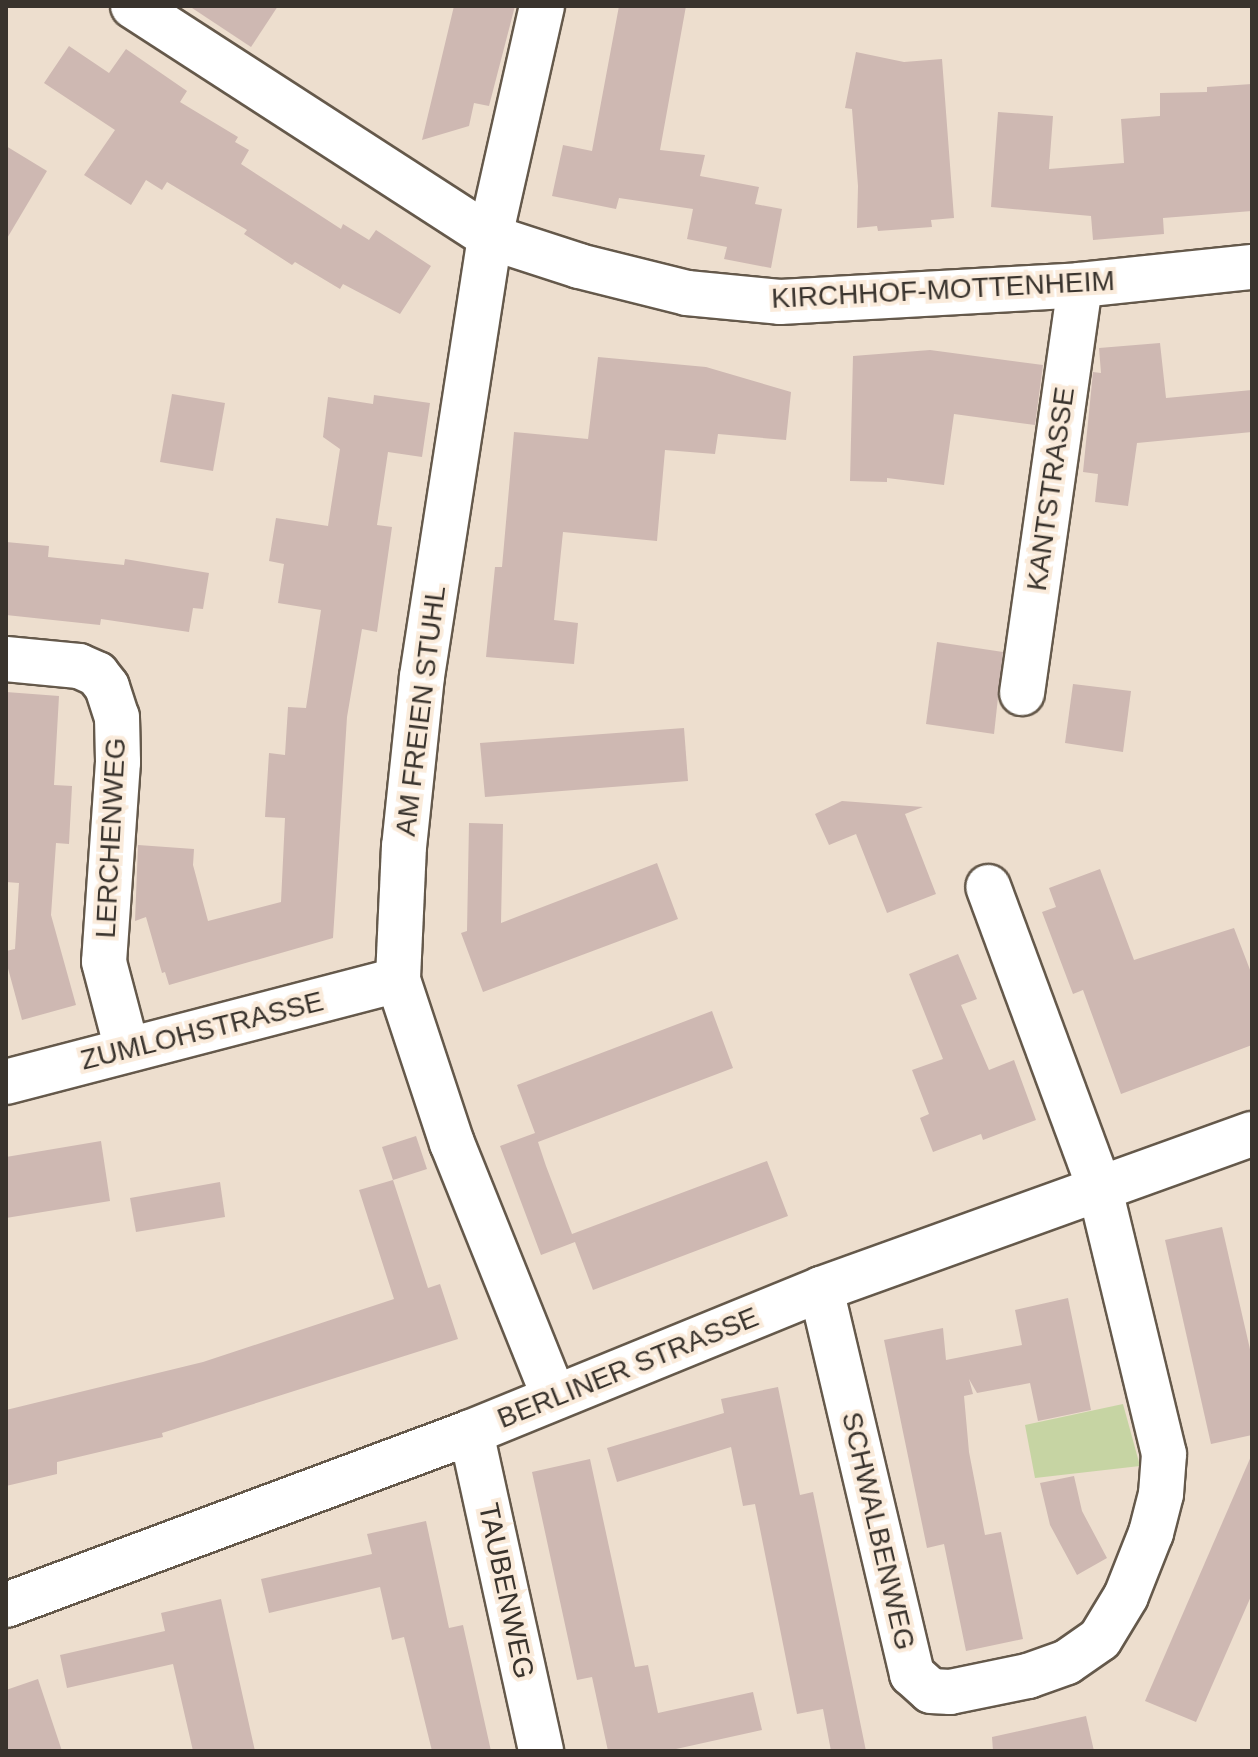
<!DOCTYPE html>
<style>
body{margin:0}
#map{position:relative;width:1258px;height:1757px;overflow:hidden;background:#eddece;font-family:Arial,sans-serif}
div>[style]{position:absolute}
.green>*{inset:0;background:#c6d4a3}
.building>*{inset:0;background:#ceb8b2}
.roads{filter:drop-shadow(2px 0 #65594b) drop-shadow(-2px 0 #65594b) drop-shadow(0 2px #65594b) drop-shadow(0 -2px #65594b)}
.minor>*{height:44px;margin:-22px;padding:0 22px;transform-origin:22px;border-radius:22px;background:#fff}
.tertiary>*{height:44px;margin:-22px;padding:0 22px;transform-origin:22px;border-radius:22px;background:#fff}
span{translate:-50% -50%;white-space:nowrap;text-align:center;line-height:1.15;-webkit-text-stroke:8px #faebdb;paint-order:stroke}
.street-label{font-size:28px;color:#39332d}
.frame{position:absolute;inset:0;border:8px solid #39332d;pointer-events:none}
</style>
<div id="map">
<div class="green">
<div style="clip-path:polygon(1123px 1404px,1140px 1466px,1035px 1478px,1025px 1425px)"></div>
</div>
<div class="building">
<div style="clip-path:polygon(189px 6px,278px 6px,251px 47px)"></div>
<div style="clip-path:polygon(454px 6px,515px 6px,489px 106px,474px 103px,469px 126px,422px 140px)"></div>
<div style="clip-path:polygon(619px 6px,686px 6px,660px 150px,705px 155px,700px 176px,759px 187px,755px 204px,782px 209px,771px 268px,724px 259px,727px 247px,687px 239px,693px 209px,619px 198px,616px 209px,552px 196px,563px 145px,592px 151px)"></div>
<div style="clip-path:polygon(69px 46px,109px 73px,126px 49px,187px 91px,180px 102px,238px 137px,235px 142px,249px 150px,241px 164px,341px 229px,343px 224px,369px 240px,376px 230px,431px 266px,400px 314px,343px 284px,340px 289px,295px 262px,292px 265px,244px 234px,247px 230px,167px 182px,162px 190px,146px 180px,131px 205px,84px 175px,115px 130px,44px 83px)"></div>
<div style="clip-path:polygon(856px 52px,904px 62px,942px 59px,954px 218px,931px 220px,932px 227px,878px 231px,877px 226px,857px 228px,858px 186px,852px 109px,845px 108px)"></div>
<div style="clip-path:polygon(1252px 84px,1252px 211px,1163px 218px,1164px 234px,1093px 240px,1091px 216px,991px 207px,998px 112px,1053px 116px,1049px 169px,1124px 163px,1121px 119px,1160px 116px,1160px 93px,1207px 92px,1207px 87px)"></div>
<div style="clip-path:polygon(6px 146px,47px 171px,6px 240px)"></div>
<div style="clip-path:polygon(1160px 343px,1166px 398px,1252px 390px,1252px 432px,1137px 443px,1128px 506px,1095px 502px,1098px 474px,1083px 472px,1093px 372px,1101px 373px,1099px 348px)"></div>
<div style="clip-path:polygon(930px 350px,1043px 365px,1035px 425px,954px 414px,944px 485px,887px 478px,887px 482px,850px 481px,853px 356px)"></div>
<div style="clip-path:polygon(598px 357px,706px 367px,791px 392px,786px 440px,718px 434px,715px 454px,665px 450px,657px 541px,563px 532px,554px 620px,578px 623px,574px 664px,486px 657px,495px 567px,502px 567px,514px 432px,588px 439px)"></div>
<div style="clip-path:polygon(172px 394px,225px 403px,213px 471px,160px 462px)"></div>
<div style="clip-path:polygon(374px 395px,430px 403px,422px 457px,388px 452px,377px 525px,392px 527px,377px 632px,362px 629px,347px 717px,333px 938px,169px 985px,165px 972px,162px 973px,146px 917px,135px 921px,138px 845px,194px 849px,193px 865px,208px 921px,281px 902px,285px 818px,265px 817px,269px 753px,285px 755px,288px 707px,306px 708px,321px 610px,278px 603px,284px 564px,269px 561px,276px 518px,328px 526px,340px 449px,323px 437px,328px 397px,373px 404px)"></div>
<div style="clip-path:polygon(6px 542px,49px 546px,48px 557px,124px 565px,125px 559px,209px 573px,203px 609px,193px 608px,189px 632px,101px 619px,100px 625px,6px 615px)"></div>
<div style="clip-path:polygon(937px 642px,1003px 652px,994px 734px,926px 724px)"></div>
<div style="clip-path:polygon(1073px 684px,1131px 691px,1123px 752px,1065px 743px)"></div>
<div style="clip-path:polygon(6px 692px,59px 696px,54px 785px,72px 786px,69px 844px,56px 843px,51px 915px,76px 1005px,22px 1020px,6px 961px,6px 951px,15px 949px,19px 883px,6px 882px)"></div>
<div style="clip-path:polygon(684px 728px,688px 781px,485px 797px,480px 743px)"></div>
<div style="clip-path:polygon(842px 801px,923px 807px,905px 814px,936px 894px,887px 913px,856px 834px,829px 845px,815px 814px)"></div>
<div style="clip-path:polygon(469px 823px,503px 824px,501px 923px,657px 863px,678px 919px,483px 992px,461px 933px,467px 931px)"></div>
<div style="clip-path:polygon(1100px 869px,1134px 960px,1234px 928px,1252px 975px,1252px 1045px,1121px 1094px,1083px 990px,1073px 994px,1042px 912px,1056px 907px,1049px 888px)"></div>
<div style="clip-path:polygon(958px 954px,977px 999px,961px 1005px,989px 1070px,1014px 1060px,1036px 1120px,983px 1140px,981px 1134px,933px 1152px,920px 1118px,929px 1114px,912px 1070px,943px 1059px,909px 974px)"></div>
<div style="clip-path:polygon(712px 1011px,733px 1068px,538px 1142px,546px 1166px,572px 1234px,767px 1161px,788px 1216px,593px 1290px,575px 1242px,541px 1255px,500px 1146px,535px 1133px,517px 1085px)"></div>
<div style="clip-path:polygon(416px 1136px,427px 1169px,393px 1180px,382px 1147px)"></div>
<div style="clip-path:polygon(101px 1141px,110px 1201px,6px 1218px,6px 1157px)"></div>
<div style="clip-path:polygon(393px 1180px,428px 1288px,440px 1284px,458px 1339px,162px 1433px,163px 1437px,57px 1462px,57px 1474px,6px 1486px,6px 1410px,203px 1362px,394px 1299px,359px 1190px)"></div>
<div style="clip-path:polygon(220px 1182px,225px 1217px,136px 1232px,130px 1198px)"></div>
<div style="clip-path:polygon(1222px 1227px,1252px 1358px,1252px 1435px,1211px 1444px,1165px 1240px)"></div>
<div style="clip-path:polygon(1068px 1298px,1091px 1410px,1038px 1421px,1030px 1383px,977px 1393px,969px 1379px,973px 1394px,964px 1396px,969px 1452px,985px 1535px,1001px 1532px,1023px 1639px,966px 1651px,944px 1544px,927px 1548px,884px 1340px,943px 1328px,946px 1360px,1022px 1345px,1015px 1310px)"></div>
<div style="clip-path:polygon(778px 1387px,800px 1495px,813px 1492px,866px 1751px,831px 1751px,823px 1709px,797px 1714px,755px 1504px,743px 1506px,731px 1447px,617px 1482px,607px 1448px,724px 1413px,721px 1399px)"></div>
<div style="clip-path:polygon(1252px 1454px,1252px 1594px,1196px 1722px,1145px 1701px)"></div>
<div style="clip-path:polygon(590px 1459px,635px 1667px,648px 1665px,658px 1713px,753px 1692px,762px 1730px,667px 1751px,608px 1751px,592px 1677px,577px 1680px,532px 1472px)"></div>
<div style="clip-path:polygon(1074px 1476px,1082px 1511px,1107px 1558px,1077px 1575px,1050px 1525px,1040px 1483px)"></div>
<div style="clip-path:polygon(426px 1521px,449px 1628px,463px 1625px,491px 1751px,432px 1751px,404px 1637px,392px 1640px,380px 1587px,269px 1613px,261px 1579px,372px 1554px,367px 1534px)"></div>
<div style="clip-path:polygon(221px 1599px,255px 1751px,193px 1751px,173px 1664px,67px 1688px,60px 1655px,165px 1631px,161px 1613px)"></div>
<div style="clip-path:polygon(38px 1679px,62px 1751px,6px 1751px,6px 1690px)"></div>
<div style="clip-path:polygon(1086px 1716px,1094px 1751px,993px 1751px,992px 1737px)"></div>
</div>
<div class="roads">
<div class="minor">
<div style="left:133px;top:6px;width:425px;rotate:32.9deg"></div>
<div style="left:490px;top:237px;width:94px;rotate:18deg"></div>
<div style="left:579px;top:266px;width:111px;rotate:14deg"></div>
<div style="left:687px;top:293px;width:93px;rotate:5.5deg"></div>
<div style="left:780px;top:302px;width:300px;rotate:-3.2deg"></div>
<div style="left:1080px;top:285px;width:173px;rotate:-6deg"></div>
<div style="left:542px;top:6px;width:237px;rotate:102.7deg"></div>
<div style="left:490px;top:237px;width:444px;rotate:98.8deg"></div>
<div style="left:422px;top:676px;width:171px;rotate:96deg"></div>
<div style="left:404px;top:846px;width:134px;rotate:92.6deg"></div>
<div style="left:398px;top:980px;width:172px;rotate:71.7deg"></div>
<div style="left:452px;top:1143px;width:274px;rotate:68.1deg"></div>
<div style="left:6px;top:659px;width:73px;rotate:5.5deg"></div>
<div style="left:79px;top:666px;width:20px;rotate:24deg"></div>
<div style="left:97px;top:674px;width:16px;rotate:52deg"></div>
<div style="left:107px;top:687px;width:32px;rotate:72deg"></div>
<div style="left:117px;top:717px;width:45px;rotate:88.7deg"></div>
<div style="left:118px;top:762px;width:200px;rotate:94deg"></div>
<div style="left:104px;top:962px;width:90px;rotate:75.2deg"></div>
<div style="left:1022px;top:693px;width:412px;rotate:-81.9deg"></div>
<div style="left:6px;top:1082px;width:405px;rotate:-14.6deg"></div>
<div style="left:821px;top:1289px;width:396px;rotate:76.7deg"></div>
<div style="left:912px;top:1674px;width:25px;rotate:42deg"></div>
<div style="left:931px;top:1691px;width:19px;rotate:3deg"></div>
<div style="left:950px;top:1692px;width:80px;rotate:-11.6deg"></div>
<div style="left:1028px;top:1676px;width:41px;rotate:-19.7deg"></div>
<div style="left:1067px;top:1662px;width:40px;rotate:-34.9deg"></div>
<div style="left:1100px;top:1639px;width:50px;rotate:-58.8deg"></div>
<div style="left:1126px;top:1596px;width:68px;rotate:-68.4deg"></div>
<div style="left:1151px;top:1533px;width:40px;rotate:-75.6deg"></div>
<div style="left:1161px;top:1494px;width:40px;rotate:-85.7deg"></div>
<div style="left:1164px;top:1454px;width:273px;rotate:-103.6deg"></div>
<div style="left:1100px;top:1189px;width:322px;rotate:-110.3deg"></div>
<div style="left:471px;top:1432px;width:327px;rotate:77.6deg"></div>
</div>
<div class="tertiary">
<div style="left:6px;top:1605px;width:496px;rotate:-20.4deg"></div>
<div style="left:471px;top:1432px;width:378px;rotate:-22.2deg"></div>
<div style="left:821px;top:1289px;width:458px;rotate:-19.8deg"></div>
</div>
</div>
<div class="street-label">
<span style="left:943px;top:290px;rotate:-3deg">KIRCHHOF-MOTTENHEIM</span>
<span style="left:1051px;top:489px;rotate:-82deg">KANTSTRASSE</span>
<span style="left:421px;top:711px;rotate:-83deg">AM FREIEN STUHL</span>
<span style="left:111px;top:838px;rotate:-87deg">LERCHENWEG</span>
<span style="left:202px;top:1031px;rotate:-14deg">ZUMLOHSTRASSE</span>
<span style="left:628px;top:1368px;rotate:-22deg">BERLINER STRASSE</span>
<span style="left:878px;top:1531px;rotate:77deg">SCHWALBENWEG</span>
<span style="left:506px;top:1591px;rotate:78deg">TAUBENWEG</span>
</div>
<div class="frame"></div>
</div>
